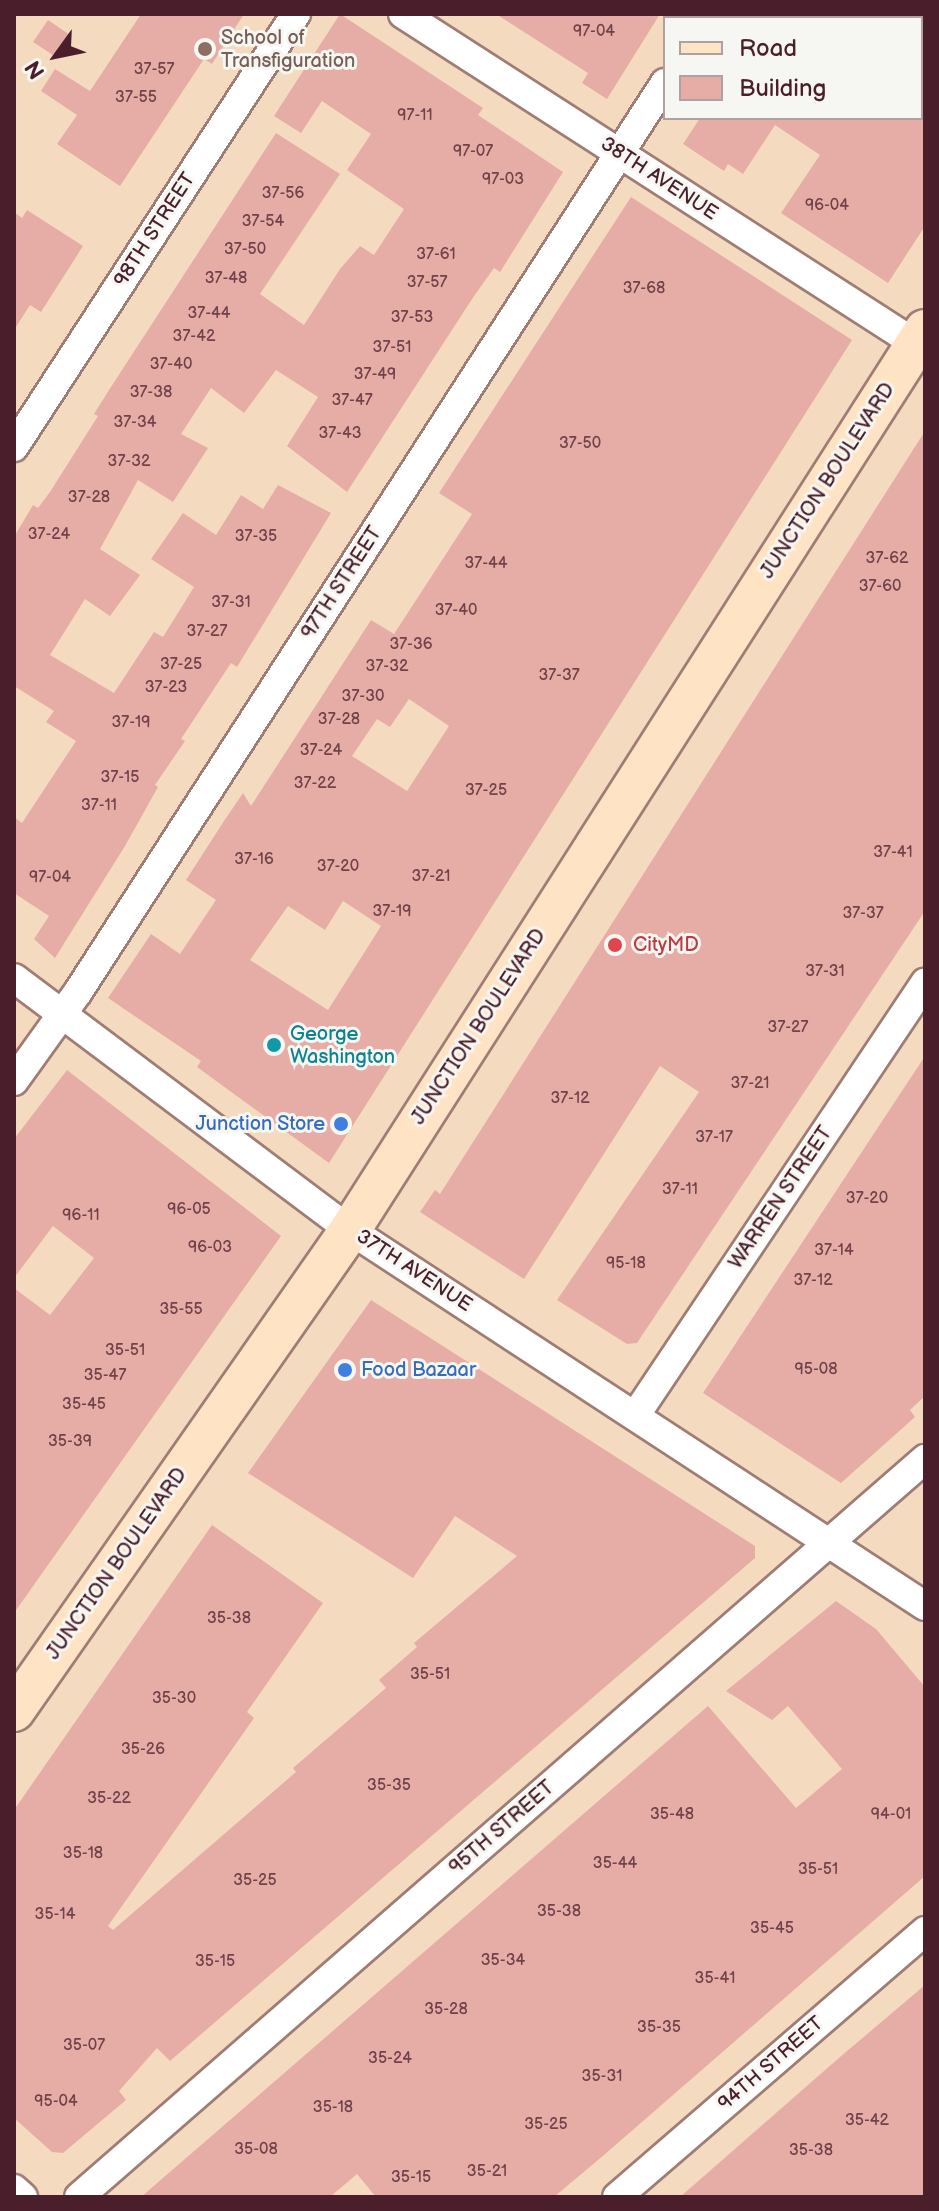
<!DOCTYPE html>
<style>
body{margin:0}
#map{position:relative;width:939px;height:2211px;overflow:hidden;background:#f4dbbf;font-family:"Balsamiq Sans",sans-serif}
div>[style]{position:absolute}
.building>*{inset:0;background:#e6ada7}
.roads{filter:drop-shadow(2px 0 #9f7d75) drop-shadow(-2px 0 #9f7d75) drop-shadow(0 2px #9f7d75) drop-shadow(0 -2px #9f7d75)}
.street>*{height:28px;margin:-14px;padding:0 14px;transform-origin:14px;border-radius:14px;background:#fff}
.secondary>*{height:40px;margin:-20px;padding:0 20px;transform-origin:20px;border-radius:20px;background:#fee4c5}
.rail>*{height:9px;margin-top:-4.5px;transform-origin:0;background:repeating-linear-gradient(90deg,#f6f6f2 0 18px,#4a1f2b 0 36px);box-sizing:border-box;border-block:2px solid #4a1f2b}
.dots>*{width:22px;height:22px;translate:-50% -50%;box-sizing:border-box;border:4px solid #f6f6f2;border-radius:50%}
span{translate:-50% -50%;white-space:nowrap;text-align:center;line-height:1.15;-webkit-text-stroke:6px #f6f6f2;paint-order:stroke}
.number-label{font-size:16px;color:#71424a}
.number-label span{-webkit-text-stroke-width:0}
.education-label{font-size:20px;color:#785e54}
.left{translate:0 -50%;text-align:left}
.street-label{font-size:20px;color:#4a1f2b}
.health-label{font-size:20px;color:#be3a42}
.culture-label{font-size:20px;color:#0d838f}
.shop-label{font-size:20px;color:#366cbe}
.right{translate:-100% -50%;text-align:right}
.frame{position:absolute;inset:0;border:16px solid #4a1f2b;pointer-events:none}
.legend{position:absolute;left:663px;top:16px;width:260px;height:104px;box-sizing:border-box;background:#f6f6f2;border:2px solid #b1a0a2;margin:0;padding:10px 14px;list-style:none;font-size:24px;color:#4a1f2b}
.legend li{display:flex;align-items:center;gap:16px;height:40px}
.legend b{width:40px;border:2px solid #b1a0a2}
.north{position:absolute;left:16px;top:16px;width:80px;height:80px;-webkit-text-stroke:6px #f6f6f2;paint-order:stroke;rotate:237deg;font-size:22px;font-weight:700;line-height:32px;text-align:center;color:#4a1f2b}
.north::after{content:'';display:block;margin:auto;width:28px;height:36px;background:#4a1f2b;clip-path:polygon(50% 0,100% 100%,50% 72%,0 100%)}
</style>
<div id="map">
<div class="building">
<div style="clip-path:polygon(141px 14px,244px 14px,212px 64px,204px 59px,120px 186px,57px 144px,77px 115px,41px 91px,55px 69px,90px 91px)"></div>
<div style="clip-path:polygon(340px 14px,483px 108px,478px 115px,563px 172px,500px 272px,494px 268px,474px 296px,347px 492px,287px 446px,318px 397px,276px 370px,244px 413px,211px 388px,181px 434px,208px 448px,173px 502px,138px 480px,100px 549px,140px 575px,110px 616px,85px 599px,50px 655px,114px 693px,154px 632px,163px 637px,194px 587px,151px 559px,183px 513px,216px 535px,241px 495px,263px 509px,278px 485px,331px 513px,237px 667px,231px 663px,181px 739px,185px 741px,155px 785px,158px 787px,125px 846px,55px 958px,34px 939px,49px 916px,14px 893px,14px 817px,22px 823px,76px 741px,46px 722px,54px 711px,14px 686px,14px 537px,33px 505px,38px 508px,50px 492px,98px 416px,94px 414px,109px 390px,276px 133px,340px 174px,260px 294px,304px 325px,340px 269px,360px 246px,374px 255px,404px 209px,347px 170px,371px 134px,322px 101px,301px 133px,274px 116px)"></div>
<div style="clip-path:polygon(496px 14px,660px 14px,607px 99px,582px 83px,588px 73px)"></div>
<div style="clip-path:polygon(48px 20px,70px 35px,56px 57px,33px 42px)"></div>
<div style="clip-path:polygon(700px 118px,925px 118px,925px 226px,888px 283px,781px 213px,820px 155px,775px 125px,743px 174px,728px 164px,724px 171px,683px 144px)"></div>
<div style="clip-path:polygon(evenodd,631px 197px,852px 340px,329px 1163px,197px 1067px,201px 1061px,108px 998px,151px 934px,180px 954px,216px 900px,186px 880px,224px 821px,243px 793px,251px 806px,371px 620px,394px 634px,472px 514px,439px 493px,631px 197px,409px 699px,449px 726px,407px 791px,352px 756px,377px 719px,390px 727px,409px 699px,631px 197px,343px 901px,381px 926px,328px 1010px,250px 960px,288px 906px,325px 930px,343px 901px)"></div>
<div style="clip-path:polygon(27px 210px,83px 246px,41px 312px,30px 305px,14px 330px,14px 212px,22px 218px)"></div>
<div style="clip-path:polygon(925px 431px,925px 911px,637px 1343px,627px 1344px,557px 1300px,699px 1092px,660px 1066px,524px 1279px,420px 1212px,435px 1190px,440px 1194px)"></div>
<div style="clip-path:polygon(925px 1056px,925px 1396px,910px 1410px,915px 1417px,841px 1483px,703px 1393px)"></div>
<div style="clip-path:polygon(67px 1070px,281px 1236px,14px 1613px,14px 1288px,50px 1315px,94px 1258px,53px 1226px,14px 1278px,14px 1139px)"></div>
<div style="clip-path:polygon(371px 1300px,755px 1546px,755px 1558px,170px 2061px,157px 2048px,119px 2091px,126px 2100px,63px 2153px,52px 2152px,14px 2118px,14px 1810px,212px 1525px,323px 1603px,247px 1712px,254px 1718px,108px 1926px,113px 1930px,296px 1772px,293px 1768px,386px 1688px,379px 1680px,417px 1647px,414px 1643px,517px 1556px,455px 1516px,413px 1578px,248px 1473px)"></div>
<div style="clip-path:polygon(836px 1601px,876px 1629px,925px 1687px,925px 1876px,604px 2155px,554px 2197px,376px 2197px,357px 2174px,330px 2197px,141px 2197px,708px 1706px,796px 1808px,842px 1769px,788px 1706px,772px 1720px,726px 1691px)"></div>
<div style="clip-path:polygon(925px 1985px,925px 2197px,680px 2197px,840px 2057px)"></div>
</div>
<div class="roads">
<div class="street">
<div style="left:403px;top:14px;width:610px;rotate:32.75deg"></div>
<div style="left:707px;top:18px;width:5px;rotate:-53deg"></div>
<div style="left:14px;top:447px;width:517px;rotate:-56.93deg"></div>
<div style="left:14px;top:978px;width:420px;rotate:36.9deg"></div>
<div style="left:350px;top:1230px;width:687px;rotate:33.18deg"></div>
<div style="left:14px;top:1081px;width:110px;rotate:-54.3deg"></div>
<div style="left:78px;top:992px;width:1082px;rotate:-57.15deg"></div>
<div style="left:637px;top:1413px;width:518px;rotate:-56.19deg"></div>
<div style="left:14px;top:2189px;width:12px;rotate:42deg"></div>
<div style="left:79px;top:2197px;width:1123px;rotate:-41.1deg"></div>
<div style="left:617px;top:2197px;width:407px;rotate:-40.8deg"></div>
</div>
<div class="secondary">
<div style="left:14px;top:1711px;width:587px;rotate:-55.06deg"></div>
<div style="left:350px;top:1230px;width:1068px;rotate:-57.43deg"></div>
</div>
</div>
<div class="rail">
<div style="left:893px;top:14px;width:6px;rotate:45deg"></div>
<div style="left:921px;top:46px;width:6px;rotate:51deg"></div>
</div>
<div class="dots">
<div style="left:205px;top:49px;background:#8d6e63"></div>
<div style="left:615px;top:945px;background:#e0444e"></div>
<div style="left:274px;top:1045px;background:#0f9aa8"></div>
<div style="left:341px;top:1124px;background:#3f7fe0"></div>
<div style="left:345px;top:1370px;background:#3f7fe0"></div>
</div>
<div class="number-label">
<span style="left:594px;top:32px">97-04</span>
<span style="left:154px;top:70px">37-57</span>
<span style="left:136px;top:98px">37-55</span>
<span style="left:415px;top:116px">97-11</span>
<span style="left:473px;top:152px">97-07</span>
<span style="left:503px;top:180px">97-03</span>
<span style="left:283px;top:194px">37-56</span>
<span style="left:827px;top:206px">96-04</span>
<span style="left:263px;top:222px">37-54</span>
<span style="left:245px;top:250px">37-50</span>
<span style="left:436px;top:255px">37-61</span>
<span style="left:226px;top:279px">37-48</span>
<span style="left:427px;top:283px">37-57</span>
<span style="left:644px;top:289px">37-68</span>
<span style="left:209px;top:314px">37-44</span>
<span style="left:412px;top:318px">37-53</span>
<span style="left:194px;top:337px">37-42</span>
<span style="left:392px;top:348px">37-51</span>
<span style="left:171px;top:365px">37-40</span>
<span style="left:375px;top:375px">37-49</span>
<span style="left:151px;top:393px">37-38</span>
<span style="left:352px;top:401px">37-47</span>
<span style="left:135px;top:423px">37-34</span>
<span style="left:340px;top:434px">37-43</span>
<span style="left:580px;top:444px">37-50</span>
<span style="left:129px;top:462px">37-32</span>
<span style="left:89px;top:498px">37-28</span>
<span style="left:49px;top:535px">37-24</span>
<span style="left:256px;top:537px">37-35</span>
<span style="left:887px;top:559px">37-62</span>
<span style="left:486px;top:564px">37-44</span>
<span style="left:880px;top:587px">37-60</span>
<span style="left:231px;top:603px">37-31</span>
<span style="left:456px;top:611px">37-40</span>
<span style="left:207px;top:632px">37-27</span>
<span style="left:411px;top:645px">37-36</span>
<span style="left:181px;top:665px">37-25</span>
<span style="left:387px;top:667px">37-32</span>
<span style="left:559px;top:676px">37-37</span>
<span style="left:166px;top:688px">37-23</span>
<span style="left:363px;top:697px">37-30</span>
<span style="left:339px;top:720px">37-28</span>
<span style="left:131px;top:723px">37-19</span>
<span style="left:321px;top:751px">37-24</span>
<span style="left:120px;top:778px">37-15</span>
<span style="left:315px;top:784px">37-22</span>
<span style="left:486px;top:791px">37-25</span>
<span style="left:99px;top:806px">37-11</span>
<span style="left:893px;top:853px">37-41</span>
<span style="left:254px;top:860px">37-16</span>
<span style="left:338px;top:867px">37-20</span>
<span style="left:431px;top:877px">37-21</span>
<span style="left:50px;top:878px">97-04</span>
<span style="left:392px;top:912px">37-19</span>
<span style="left:863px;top:914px">37-37</span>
<span style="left:825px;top:972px">37-31</span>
<span style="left:788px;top:1028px">37-27</span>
<span style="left:750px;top:1084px">37-21</span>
<span style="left:570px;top:1099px">37-12</span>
<span style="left:714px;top:1138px">37-17</span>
<span style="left:680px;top:1190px">37-11</span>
<span style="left:867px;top:1199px">37-20</span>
<span style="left:189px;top:1210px">96-05</span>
<span style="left:81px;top:1216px">96-11</span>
<span style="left:210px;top:1248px">96-03</span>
<span style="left:834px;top:1251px">37-14</span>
<span style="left:626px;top:1264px">95-18</span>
<span style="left:813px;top:1281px">37-12</span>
<span style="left:181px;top:1310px">35-55</span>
<span style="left:125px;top:1351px">35-51</span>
<span style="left:816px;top:1370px">95-08</span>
<span style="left:105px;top:1376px">35-47</span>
<span style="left:84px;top:1405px">35-45</span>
<span style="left:70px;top:1442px">35-39</span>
<span style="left:229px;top:1619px">35-38</span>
<span style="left:430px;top:1675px">35-51</span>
<span style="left:174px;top:1699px">35-30</span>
<span style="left:143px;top:1750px">35-26</span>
<span style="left:389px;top:1786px">35-35</span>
<span style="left:109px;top:1799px">35-22</span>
<span style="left:672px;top:1815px">35-48</span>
<span style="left:891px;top:1815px">94-01</span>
<span style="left:83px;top:1854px">35-18</span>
<span style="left:615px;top:1864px">35-44</span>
<span style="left:818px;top:1870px">35-51</span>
<span style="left:255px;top:1881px">35-25</span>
<span style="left:559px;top:1912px">35-38</span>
<span style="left:55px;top:1915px">35-14</span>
<span style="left:772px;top:1929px">35-45</span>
<span style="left:503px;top:1961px">35-34</span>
<span style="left:215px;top:1962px">35-15</span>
<span style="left:715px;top:1979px">35-41</span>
<span style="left:446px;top:2010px">35-28</span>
<span style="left:659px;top:2028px">35-35</span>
<span style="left:84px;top:2046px">35-07</span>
<span style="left:390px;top:2059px">35-24</span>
<span style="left:602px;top:2077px">35-31</span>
<span style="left:56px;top:2102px">95-04</span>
<span style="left:333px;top:2108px">35-18</span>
<span style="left:867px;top:2121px">35-42</span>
<span style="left:546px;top:2125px">35-25</span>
<span style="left:256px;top:2150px">35-08</span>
<span style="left:811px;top:2151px">35-38</span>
<span style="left:487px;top:2172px">35-21</span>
<span style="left:411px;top:2178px">35-15</span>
</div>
<div class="education-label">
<span class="left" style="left:221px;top:50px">School of<br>Transfiguration</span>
</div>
<div class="street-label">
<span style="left:659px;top:179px;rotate:33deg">38TH AVENUE</span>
<span style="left:155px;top:230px;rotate:-57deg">98TH STREET</span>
<span style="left:828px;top:481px;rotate:-57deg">JUNCTION BOULEVARD</span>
<span style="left:342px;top:583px;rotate:-57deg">97TH STREET</span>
<span style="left:479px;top:1027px;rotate:-57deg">JUNCTION BOULEVARD</span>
<span style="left:781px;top:1198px;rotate:-56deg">WARREN STREET</span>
<span style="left:414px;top:1271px;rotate:33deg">37TH AVENUE</span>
<span style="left:117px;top:1564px;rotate:-55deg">JUNCTION BOULEVARD</span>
<span style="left:502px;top:1828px;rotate:-41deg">95TH STREET</span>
<span style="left:771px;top:2064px;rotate:-41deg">94TH STREET</span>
</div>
<div class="health-label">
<span class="left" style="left:633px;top:945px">CityMD</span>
</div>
<div class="culture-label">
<span class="left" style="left:290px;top:1046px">George<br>Washington</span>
</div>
<div class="shop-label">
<span class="right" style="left:325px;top:1124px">Junction Store</span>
<span class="left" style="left:361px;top:1370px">Food Bazaar</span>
</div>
<div class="frame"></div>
<ul class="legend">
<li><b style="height:10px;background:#fee4c5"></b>Road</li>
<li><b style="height:22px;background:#e6ada7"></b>Building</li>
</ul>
<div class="north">N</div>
</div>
